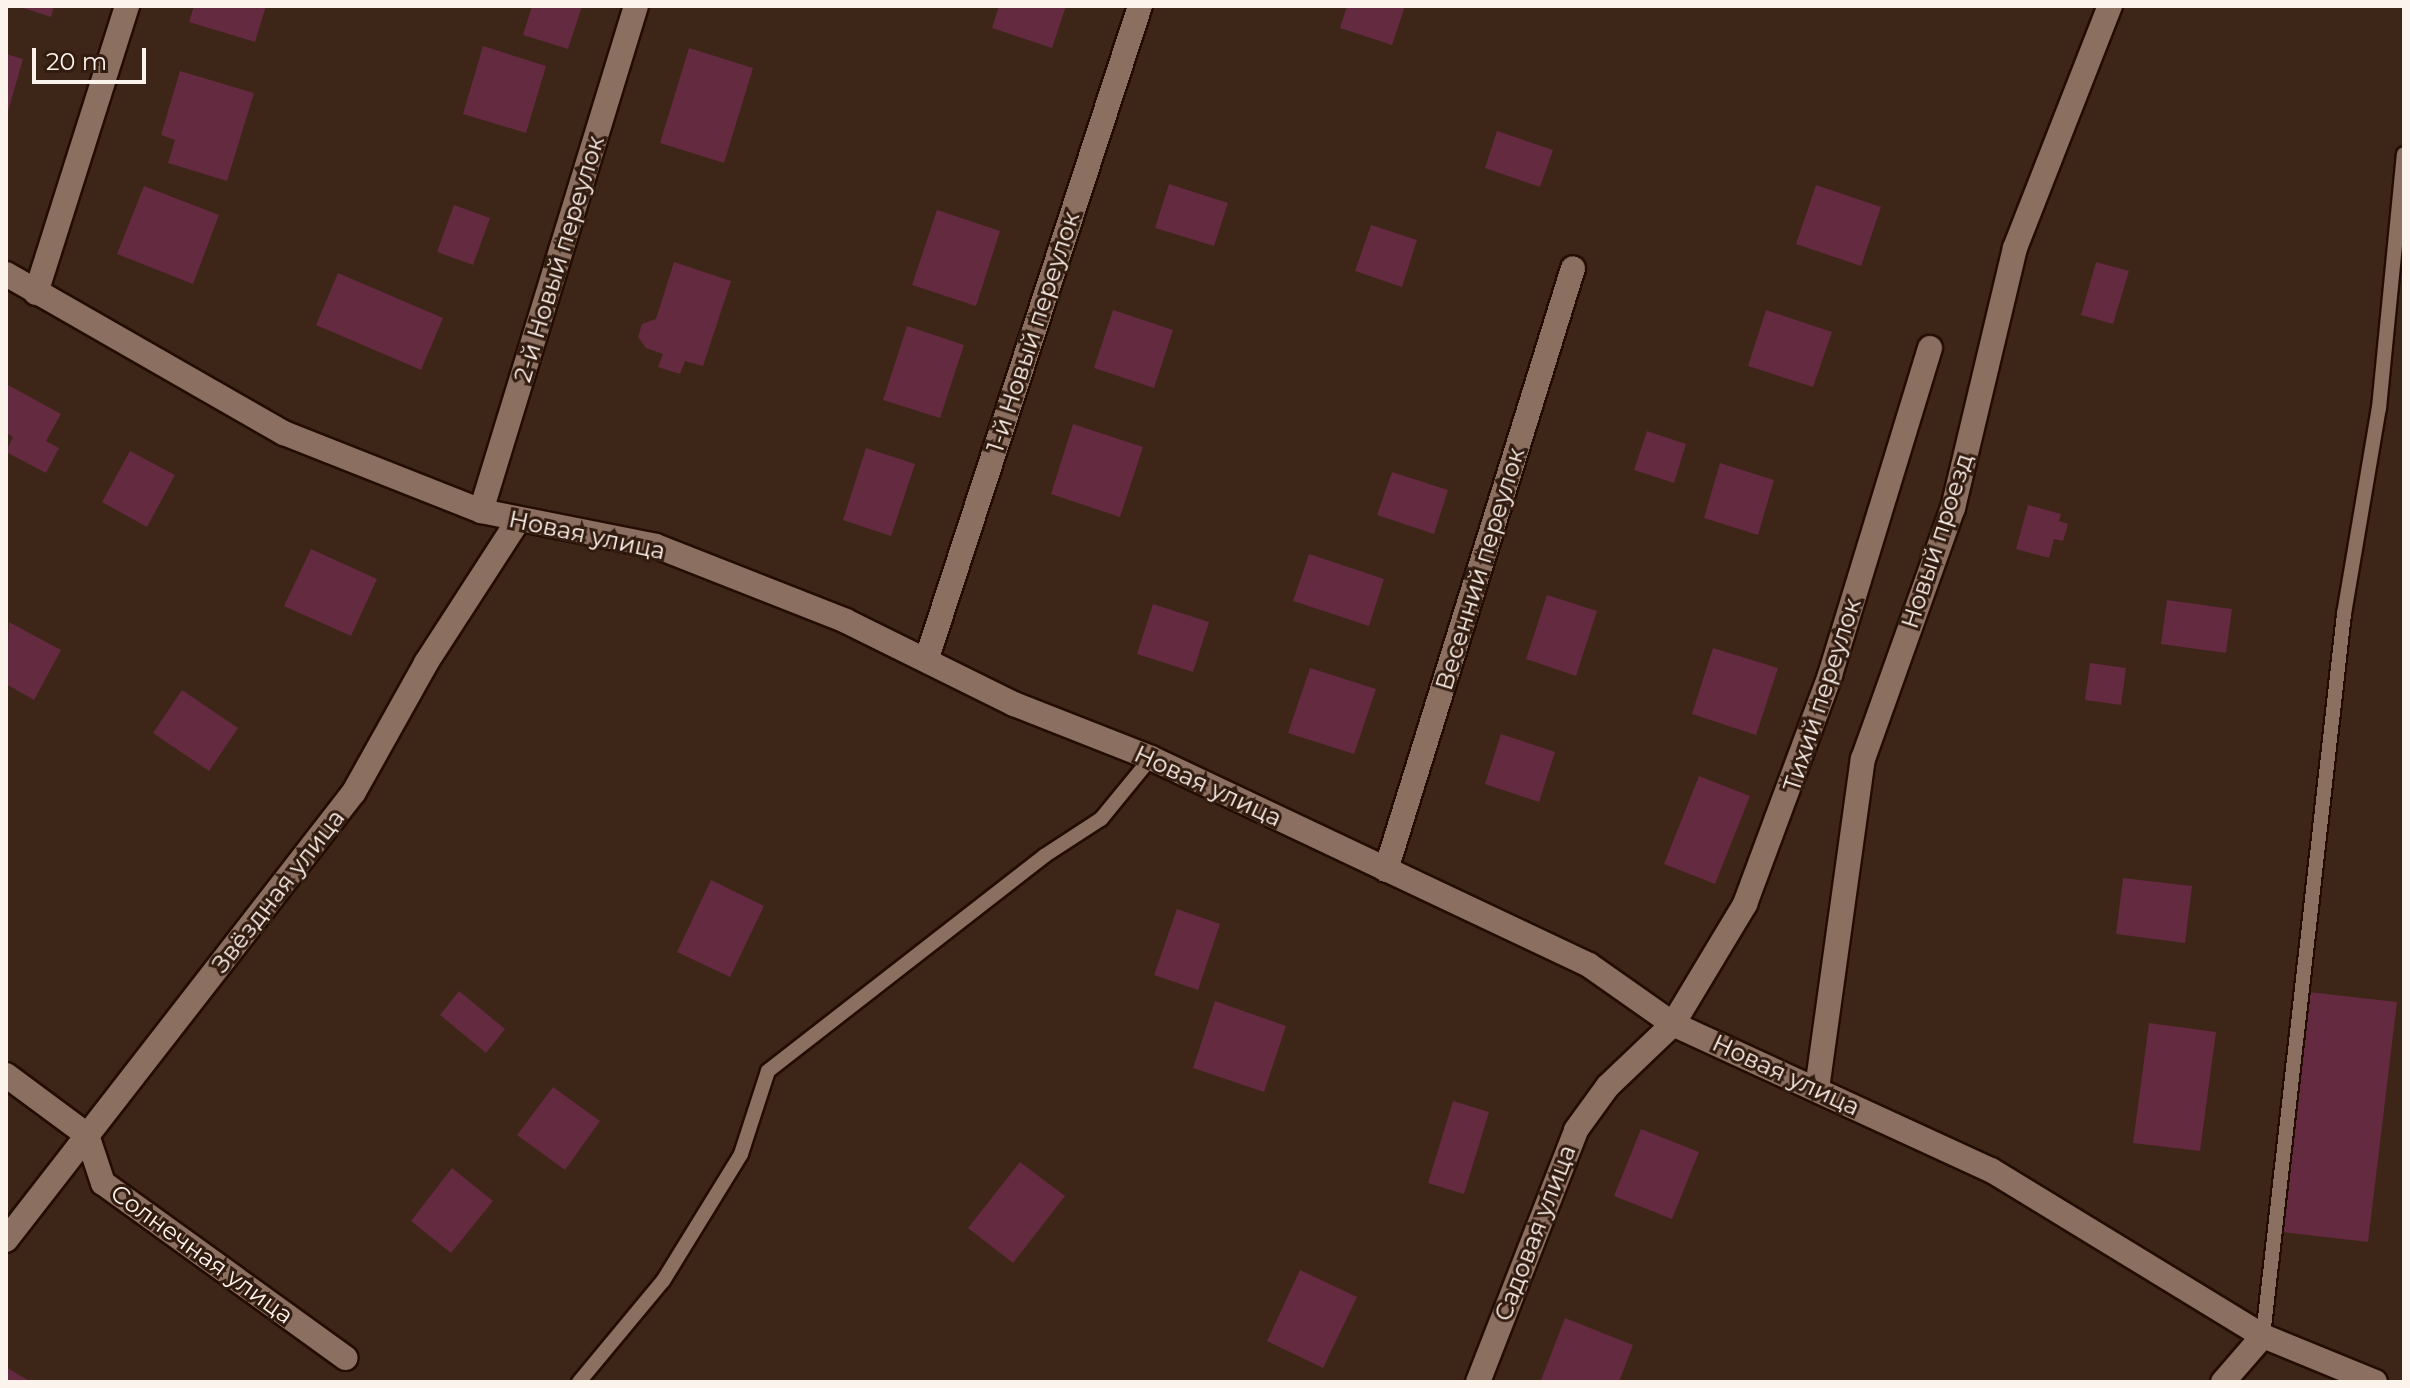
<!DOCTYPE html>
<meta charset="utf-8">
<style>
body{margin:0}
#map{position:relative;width:2410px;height:1388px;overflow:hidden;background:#3d2518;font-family:Montserrat,sans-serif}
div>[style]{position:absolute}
.building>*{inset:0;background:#632a40}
.roads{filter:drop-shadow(2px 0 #230d03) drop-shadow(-2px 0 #230d03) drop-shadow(0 2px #230d03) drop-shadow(0 -2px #230d03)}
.lane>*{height:14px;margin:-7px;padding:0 7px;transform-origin:7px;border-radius:7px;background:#8b6f60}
.street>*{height:24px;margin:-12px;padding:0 12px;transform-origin:12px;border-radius:12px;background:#8b6f60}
span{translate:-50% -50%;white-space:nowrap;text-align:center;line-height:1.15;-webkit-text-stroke:6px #321b0f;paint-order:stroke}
.street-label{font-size:24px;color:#fdf3ed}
.frame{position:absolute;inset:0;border:8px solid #fdf3ed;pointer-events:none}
.scale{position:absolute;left:32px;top:48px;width:114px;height:36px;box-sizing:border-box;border:4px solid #fdf3ed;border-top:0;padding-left:10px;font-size:24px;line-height:28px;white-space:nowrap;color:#fdf3ed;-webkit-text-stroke:6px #321b0f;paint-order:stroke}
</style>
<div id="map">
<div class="building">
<div style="clip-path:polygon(17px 6px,54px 6px,51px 17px)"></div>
<div style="clip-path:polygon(194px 6px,266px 6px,255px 42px,189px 22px)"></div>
<div style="clip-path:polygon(532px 6px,582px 6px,568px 49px,523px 35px)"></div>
<div style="clip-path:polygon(999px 6px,1066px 6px,1052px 48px,992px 28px)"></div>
<div style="clip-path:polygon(1347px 6px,1405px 6px,1392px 45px,1340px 28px)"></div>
<div style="clip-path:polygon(483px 46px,546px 66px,526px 133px,463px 114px)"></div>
<div style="clip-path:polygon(689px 48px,753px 68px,724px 163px,660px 143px)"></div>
<div style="clip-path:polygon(6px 54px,23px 59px,7px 115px,6px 115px)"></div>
<div style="clip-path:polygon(180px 71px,254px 93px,227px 181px,168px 163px,175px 140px,161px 135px)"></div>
<div style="clip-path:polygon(1497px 131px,1553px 150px,1540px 187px,1485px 168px)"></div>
<div style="clip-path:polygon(1169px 184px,1228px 203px,1214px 246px,1155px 228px)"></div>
<div style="clip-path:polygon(1816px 185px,1881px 207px,1861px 266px,1796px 244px)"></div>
<div style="clip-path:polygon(144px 186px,219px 215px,193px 284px,117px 254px)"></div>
<div style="clip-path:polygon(454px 205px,490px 218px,473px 265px,437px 252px)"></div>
<div style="clip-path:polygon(937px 210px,1000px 231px,976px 306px,912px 285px)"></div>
<div style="clip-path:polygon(1371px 225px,1417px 240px,1402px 287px,1355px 271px)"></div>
<div style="clip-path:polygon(674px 262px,731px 281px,703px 366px,685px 361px,680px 374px,658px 367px,663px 354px,646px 348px,638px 337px,642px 324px,656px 319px)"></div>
<div style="clip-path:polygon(2096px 262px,2129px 271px,2113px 324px,2081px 315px)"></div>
<div style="clip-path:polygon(338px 273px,443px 318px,421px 370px,316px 325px)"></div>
<div style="clip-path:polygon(1113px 310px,1173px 330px,1154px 388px,1094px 368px)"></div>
<div style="clip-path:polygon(1766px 310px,1832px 332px,1813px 387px,1748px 366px)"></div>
<div style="clip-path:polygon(907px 326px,964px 345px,940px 418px,883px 400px)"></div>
<div style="clip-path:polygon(8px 385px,61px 414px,46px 441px,59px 448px,46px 473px,6px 452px,13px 437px,6px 433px)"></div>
<div style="clip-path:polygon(1073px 424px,1143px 447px,1120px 517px,1051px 494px)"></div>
<div style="clip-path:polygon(1647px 431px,1686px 444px,1674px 483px,1634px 470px)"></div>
<div style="clip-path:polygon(866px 448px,915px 464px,891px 536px,843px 520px)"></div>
<div style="clip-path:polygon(130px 451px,175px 475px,147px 527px,102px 502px)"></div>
<div style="clip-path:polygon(1720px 463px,1774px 480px,1758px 535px,1704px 518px)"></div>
<div style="clip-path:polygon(1392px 472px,1448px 490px,1434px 534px,1377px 515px)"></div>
<div style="clip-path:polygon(2028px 505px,2061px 514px,2059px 521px,2068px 524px,2063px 541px,2054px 539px,2049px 558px,2016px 549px)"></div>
<div style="clip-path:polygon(311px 549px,377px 579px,351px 636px,284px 606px)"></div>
<div style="clip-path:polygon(1309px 554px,1384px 579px,1369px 626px,1293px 601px)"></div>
<div style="clip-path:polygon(1547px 595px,1597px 611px,1576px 676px,1526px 659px)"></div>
<div style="clip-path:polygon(2167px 600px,2232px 609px,2226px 653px,2161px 644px)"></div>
<div style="clip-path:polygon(1153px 604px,1209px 622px,1193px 672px,1137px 654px)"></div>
<div style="clip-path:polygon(9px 622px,61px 650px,34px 700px,6px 684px)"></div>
<div style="clip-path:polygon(1713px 648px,1778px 668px,1756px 735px,1692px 714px)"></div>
<div style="clip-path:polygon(2090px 663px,2126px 668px,2121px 705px,2085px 700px)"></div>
<div style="clip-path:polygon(1310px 668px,1376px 689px,1354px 754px,1288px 733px)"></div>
<div style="clip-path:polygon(182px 690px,238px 728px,209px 771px,153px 733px)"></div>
<div style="clip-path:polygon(1501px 734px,1555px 752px,1539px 802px,1485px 784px)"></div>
<div style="clip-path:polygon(1699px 776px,1750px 796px,1715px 884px,1664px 864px)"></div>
<div style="clip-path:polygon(2123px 878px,2192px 886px,2185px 943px,2116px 934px)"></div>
<div style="clip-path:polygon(711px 880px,764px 906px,730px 977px,677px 952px)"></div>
<div style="clip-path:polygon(1177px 909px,1220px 924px,1198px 990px,1154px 975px)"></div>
<div style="clip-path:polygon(459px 991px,505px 1029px,486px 1053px,440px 1015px)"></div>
<div style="clip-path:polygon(2309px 992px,2397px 1002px,2368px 1242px,2281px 1232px)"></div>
<div style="clip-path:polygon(1215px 1001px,1286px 1026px,1264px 1092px,1193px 1068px)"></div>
<div style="clip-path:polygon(2149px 1023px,2216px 1032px,2200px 1151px,2133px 1143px)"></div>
<div style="clip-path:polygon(553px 1087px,600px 1121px,565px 1170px,517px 1135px)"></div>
<div style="clip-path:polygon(1453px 1101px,1489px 1112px,1464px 1194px,1428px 1183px)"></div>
<div style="clip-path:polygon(1641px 1129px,1699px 1152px,1672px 1219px,1614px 1196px)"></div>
<div style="clip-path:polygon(1020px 1162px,1065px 1196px,1013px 1263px,968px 1228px)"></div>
<div style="clip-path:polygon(452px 1168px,493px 1201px,451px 1253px,411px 1221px)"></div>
<div style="clip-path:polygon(1300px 1270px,1357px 1297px,1323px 1368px,1267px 1341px)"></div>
<div style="clip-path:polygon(1565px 1318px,1633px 1345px,1619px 1382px,1541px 1380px)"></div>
<div style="clip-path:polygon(6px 1367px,31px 1382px,6px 1382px)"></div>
</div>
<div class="roads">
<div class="lane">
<div style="left:2263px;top:1336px;width:727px;rotate:-83.6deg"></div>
<div style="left:2344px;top:614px;width:209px;rotate:-80.4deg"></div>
<div style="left:2379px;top:408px;width:255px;rotate:-84.4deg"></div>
<div style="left:579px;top:1382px;width:131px;rotate:-50.3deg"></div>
<div style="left:663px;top:1281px;width:149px;rotate:-58.4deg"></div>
<div style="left:741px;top:1154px;width:87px;rotate:-72deg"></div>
<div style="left:768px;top:1071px;width:350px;rotate:-37.9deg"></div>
<div style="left:1044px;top:856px;width:68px;rotate:-33deg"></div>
<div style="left:1101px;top:819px;width:79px;rotate:-50.7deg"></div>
</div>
<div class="street">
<div style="left:6px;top:274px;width:320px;rotate:29.8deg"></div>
<div style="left:284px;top:433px;width:212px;rotate:21.6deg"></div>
<div style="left:481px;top:511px;width:178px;rotate:11.3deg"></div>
<div style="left:656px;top:546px;width:204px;rotate:21.5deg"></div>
<div style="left:846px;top:621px;width:187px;rotate:26.3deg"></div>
<div style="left:1014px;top:704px;width:147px;rotate:21.5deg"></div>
<div style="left:1151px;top:758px;width:484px;rotate:25.3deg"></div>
<div style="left:1589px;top:965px;width:103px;rotate:35.1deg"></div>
<div style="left:1673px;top:1024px;width:350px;rotate:24.7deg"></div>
<div style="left:1991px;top:1170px;width:319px;rotate:31.4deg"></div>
<div style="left:2263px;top:1336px;width:121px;rotate:22.3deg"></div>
<div style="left:36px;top:293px;width:301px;rotate:-72.4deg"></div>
<div style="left:481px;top:511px;width:528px;rotate:-72.94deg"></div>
<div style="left:927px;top:658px;width:686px;rotate:-71.91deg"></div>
<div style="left:1386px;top:870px;width:630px;rotate:-72.74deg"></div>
<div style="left:6px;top:1075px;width:101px;rotate:36.5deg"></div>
<div style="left:87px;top:1135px;width:51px;rotate:71.6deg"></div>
<div style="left:103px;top:1183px;width:299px;rotate:35.8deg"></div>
<div style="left:1817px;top:1089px;width:333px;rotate:-82.1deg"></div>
<div style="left:1863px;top:759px;width:267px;rotate:-70.3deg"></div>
<div style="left:1953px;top:508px;width:267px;rotate:-76.6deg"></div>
<div style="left:2015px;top:248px;width:260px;rotate:-68.6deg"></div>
<div style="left:6px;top:1240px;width:567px;rotate:-52.16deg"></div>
<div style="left:354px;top:792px;width:148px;rotate:-60.8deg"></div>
<div style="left:426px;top:663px;width:169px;rotate:-57.1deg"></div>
<div style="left:1478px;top:1382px;width:270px;rotate:-68.7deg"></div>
<div style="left:1576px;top:1130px;width:54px;rotate:-54deg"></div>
<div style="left:1608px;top:1086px;width:90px;rotate:-43.6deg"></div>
<div style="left:1673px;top:1024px;width:140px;rotate:-59deg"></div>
<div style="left:1745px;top:904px;width:244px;rotate:-69.6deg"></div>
<div style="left:1830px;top:675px;width:342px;rotate:-73deg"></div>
<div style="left:2223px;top:1382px;width:61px;rotate:-49deg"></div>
</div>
</div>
<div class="street-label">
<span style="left:559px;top:259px;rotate:-73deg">2-й Новый переулок</span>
<span style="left:1033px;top:332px;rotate:-72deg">1-й Новый переулок</span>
<span style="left:587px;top:535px;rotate:12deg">Новая улица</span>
<span style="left:1937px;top:541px;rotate:-72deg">Новый проезд</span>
<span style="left:1480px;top:569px;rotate:-73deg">Весенний переулок</span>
<span style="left:1822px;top:695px;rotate:-72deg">Тихий переулок</span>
<span style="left:1208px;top:786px;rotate:25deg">Новая улица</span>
<span style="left:278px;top:891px;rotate:-52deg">Звёздная улица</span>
<span style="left:1786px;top:1075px;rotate:25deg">Новая улица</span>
<span style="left:1535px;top:1233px;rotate:-69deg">Садовая улица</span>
<span style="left:202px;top:1254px;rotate:36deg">Солнечная улица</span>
</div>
<div class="frame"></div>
<div class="scale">20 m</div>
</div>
